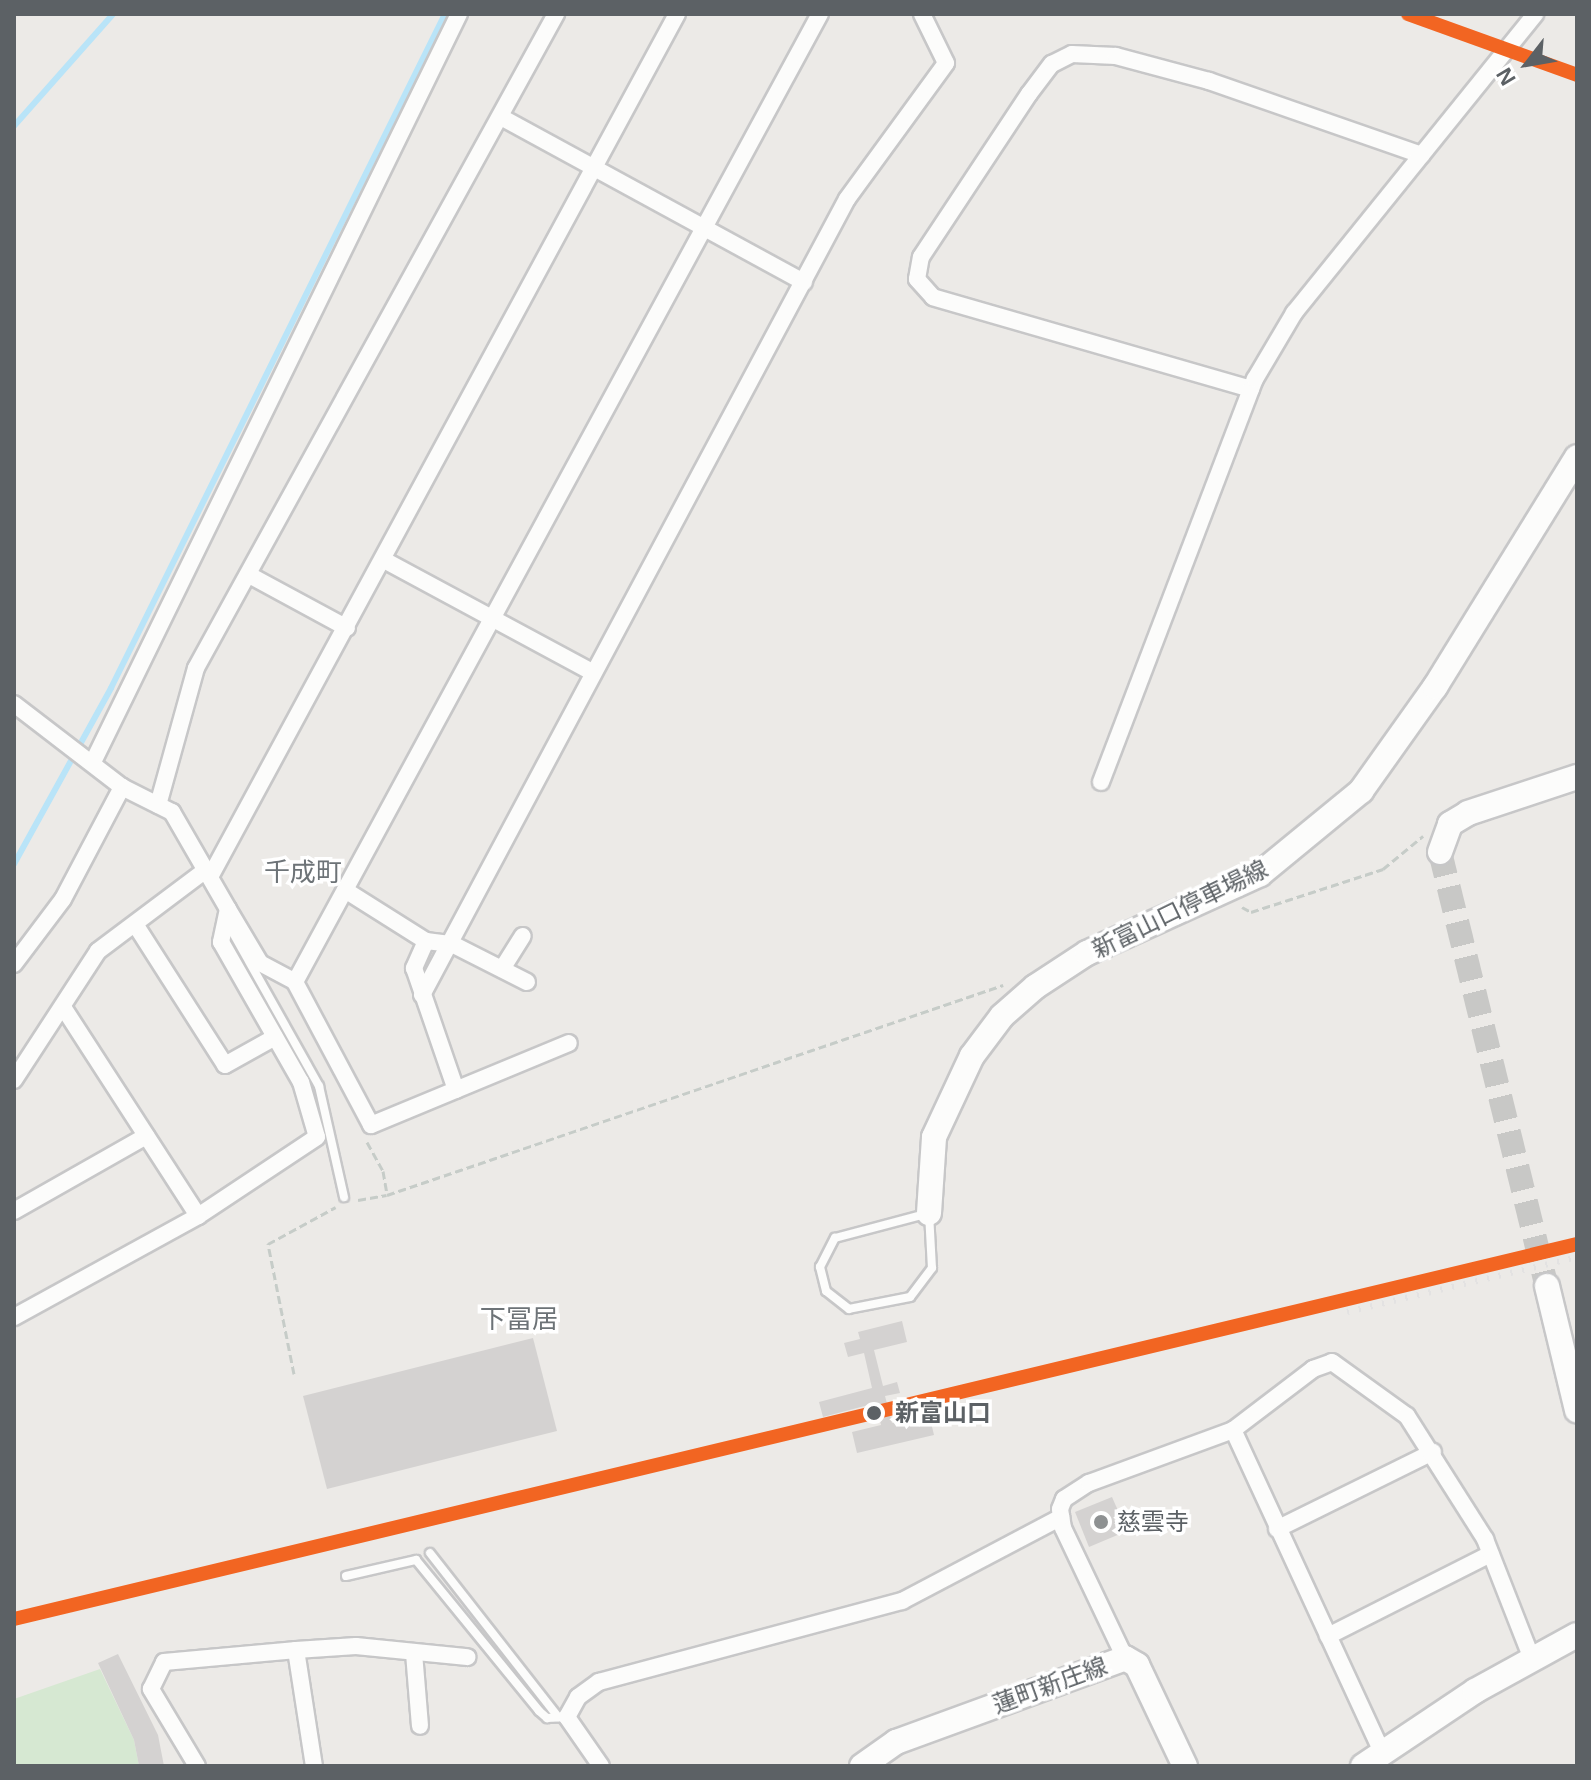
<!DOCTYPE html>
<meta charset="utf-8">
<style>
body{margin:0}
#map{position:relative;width:1591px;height:1780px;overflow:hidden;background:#eceae7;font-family:Arial,"Noto Sans JP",sans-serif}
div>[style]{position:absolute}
.green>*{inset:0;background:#d6e8d2}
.stream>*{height:6px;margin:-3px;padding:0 3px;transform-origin:3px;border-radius:3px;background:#b9e4f8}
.building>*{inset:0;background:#d4d2d1}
.secondary-tunnel>*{height:24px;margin-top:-12px;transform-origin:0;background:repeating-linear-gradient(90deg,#c8c8c6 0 24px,transparent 0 36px)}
.path>*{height:3px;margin-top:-1.5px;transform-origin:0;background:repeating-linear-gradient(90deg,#c6ccc8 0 8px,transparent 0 12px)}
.roads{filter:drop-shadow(2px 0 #c7c7c8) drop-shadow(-2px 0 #c7c7c8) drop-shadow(0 2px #c7c7c8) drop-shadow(0 -2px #c7c7c8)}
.service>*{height:8px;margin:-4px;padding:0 4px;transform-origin:4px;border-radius:4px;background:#fcfcfb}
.minor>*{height:16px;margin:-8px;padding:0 8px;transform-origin:8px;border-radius:8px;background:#fcfcfb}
.secondary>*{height:24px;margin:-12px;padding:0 12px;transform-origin:12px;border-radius:12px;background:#fcfcfb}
.rail>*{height:6px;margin-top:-3px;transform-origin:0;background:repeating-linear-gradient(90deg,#e3e2e2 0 2px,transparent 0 12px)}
.rail-1>*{height:14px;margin:-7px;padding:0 7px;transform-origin:7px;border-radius:7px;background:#f26522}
.dots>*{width:22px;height:22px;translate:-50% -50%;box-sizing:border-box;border:4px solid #fff;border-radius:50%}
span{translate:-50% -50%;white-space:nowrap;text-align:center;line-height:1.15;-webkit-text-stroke:7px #fff;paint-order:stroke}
.street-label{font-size:24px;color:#5c6165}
.stop-label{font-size:24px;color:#5c6165;font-weight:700}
.left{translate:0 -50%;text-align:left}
.poi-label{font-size:24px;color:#5c6165}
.neighbourhood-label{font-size:26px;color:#6d7377}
.frame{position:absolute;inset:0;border:16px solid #5c6165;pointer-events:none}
.north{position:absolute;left:1487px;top:24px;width:80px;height:80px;-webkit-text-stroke:6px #fff;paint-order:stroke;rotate:239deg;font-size:22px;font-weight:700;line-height:32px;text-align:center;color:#5c6165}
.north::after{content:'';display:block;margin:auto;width:28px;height:36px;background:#5c6165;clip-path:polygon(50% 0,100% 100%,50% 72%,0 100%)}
</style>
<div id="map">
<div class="green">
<div style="clip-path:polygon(100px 1669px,134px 1740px,139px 1766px,14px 1766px,14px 1699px)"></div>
</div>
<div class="stream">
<div style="left:14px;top:126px;width:149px;rotate:-48.5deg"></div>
<div style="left:14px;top:864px;width:201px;rotate:-61.1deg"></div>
<div style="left:111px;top:688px;width:752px;rotate:-63.64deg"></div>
</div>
<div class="building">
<div style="clip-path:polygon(902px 1321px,907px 1342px,874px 1350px,883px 1386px,897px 1382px,900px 1393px,885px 1396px,892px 1423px,929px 1414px,934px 1435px,857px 1453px,852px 1432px,881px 1425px,876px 1403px,823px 1417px,819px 1402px,872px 1388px,864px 1353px,848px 1357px,844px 1343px,860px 1339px,858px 1332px)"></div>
<div style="clip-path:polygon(533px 1338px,557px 1431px,327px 1489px,303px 1396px)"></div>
<div style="clip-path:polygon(1112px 1497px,1127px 1531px,1089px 1547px,1075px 1512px)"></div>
<div style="clip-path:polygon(118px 1654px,158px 1735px,164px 1766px,139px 1766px,134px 1740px,98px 1663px)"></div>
</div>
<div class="secondary-tunnel">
<div style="left:1440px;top:852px;width:447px;rotate:76.2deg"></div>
</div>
<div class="path">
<div style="left:1242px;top:907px;width:10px;rotate:29deg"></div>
<div style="left:1251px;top:912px;width:139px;rotate:-18deg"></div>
<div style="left:1383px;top:869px;width:52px;rotate:-39.5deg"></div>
<div style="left:367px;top:1142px;width:33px;rotate:61deg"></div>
<div style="left:383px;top:1171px;width:23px;rotate:80deg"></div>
<div style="left:358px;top:1200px;width:29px;rotate:-10deg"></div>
<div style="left:387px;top:1195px;width:651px;rotate:-18.82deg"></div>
<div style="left:294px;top:1374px;width:133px;rotate:-101.3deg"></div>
<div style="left:268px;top:1244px;width:77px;rotate:-28.6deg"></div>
</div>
<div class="roads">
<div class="service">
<div style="left:232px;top:931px;width:178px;rotate:60.7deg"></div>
<div style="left:319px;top:1086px;width:114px;rotate:77.3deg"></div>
<div style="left:929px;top:1213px;width:55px;rotate:86.9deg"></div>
<div style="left:932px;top:1268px;width:36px;rotate:127deg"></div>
<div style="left:910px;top:1297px;width:62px;rotate:168.9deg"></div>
<div style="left:849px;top:1309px;width:29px;rotate:-142deg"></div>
<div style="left:826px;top:1291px;width:25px;rotate:-104deg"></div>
<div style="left:820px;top:1267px;width:33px;rotate:-63deg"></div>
<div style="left:835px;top:1238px;width:97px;rotate:-14.9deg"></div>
<div style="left:430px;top:1553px;width:208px;rotate:52deg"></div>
<div style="left:346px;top:1576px;width:72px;rotate:-12.9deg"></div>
<div style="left:416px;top:1560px;width:195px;rotate:50.8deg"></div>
<div style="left:539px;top:1711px;width:11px;rotate:41deg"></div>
<div style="left:547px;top:1718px;width:20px;rotate:-3deg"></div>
</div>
<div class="minor">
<div style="left:501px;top:117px;width:345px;rotate:28.6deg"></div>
<div style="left:1251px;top:389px;width:331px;rotate:-163.9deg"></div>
<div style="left:933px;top:297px;width:24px;rotate:-132deg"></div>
<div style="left:917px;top:279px;width:22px;rotate:-80deg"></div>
<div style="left:921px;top:257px;width:196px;rotate:-56.5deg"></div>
<div style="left:1029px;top:94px;width:38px;rotate:-53deg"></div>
<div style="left:1052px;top:64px;width:22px;rotate:-27deg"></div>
<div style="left:1072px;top:54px;width:44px;rotate:2.6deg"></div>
<div style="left:1116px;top:56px;width:96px;rotate:15deg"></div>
<div style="left:1209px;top:81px;width:225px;rotate:19.2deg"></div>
<div style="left:384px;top:560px;width:238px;rotate:28.3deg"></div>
<div style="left:251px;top:576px;width:109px;rotate:28.4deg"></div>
<div style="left:14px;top:704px;width:136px;rotate:37.5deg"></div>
<div style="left:122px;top:787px;width:56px;rotate:26.6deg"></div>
<div style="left:172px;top:812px;width:112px;rotate:60deg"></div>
<div style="left:228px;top:909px;width:34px;rotate:102deg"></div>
<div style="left:221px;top:942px;width:161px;rotate:60.3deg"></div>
<div style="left:301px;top:1082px;width:57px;rotate:73.8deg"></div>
<div style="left:317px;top:1137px;width:143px;rotate:146.4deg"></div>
<div style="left:198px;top:1216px;width:210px;rotate:151.2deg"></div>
<div style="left:93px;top:762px;width:833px;rotate:-63.93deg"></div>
<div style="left:1101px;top:782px;width:431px;rotate:-69.1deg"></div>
<div style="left:1255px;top:379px;width:77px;rotate:-59.4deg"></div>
<div style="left:1294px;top:313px;width:384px;rotate:-51.1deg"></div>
<div style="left:158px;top:805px;width:142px;rotate:-74.5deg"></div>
<div style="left:196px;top:668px;width:747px;rotate:-61.17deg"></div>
<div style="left:210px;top:877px;width:981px;rotate:-61.58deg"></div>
<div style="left:345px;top:890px;width:96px;rotate:32.2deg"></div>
<div style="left:426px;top:941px;width:26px;rotate:7deg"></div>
<div style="left:452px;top:944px;width:84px;rotate:26.9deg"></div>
<div style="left:228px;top:909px;width:63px;rotate:59.3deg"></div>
<div style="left:260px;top:963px;width:40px;rotate:28deg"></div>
<div style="left:295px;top:982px;width:162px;rotate:62deg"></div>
<div style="left:371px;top:1125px;width:214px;rotate:-22.5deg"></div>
<div style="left:135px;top:924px;width:167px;rotate:57.4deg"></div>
<div style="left:225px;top:1065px;width:57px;rotate:-29.2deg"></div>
<div style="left:426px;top:941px;width:30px;rotate:114deg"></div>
<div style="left:414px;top:968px;width:129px;rotate:71deg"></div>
<div style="left:14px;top:964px;width:81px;rotate:-53deg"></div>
<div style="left:63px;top:899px;width:127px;rotate:-62.2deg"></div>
<div style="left:502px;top:969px;width:39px;rotate:-58deg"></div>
<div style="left:295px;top:982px;width:1101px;rotate:-61.53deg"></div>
<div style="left:422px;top:995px;width:902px;rotate:-61.9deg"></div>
<div style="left:847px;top:199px;width:168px;rotate:-53.9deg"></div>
<div style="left:946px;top:63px;width:55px;rotate:-116.1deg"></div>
<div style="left:63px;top:1007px;width:249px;rotate:57.1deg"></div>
<div style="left:14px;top:1080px;width:154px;rotate:-56.9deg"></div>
<div style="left:98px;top:951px;width:135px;rotate:-36.9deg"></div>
<div style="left:14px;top:1211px;width:152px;rotate:-29.6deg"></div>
<div style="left:1277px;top:1529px;width:174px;rotate:-26.3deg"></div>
<div style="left:1328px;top:1636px;width:182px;rotate:-26.8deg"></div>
<div style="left:296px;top:1650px;width:60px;rotate:-3.8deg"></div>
<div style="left:356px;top:1646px;width:112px;rotate:5.7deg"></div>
<div style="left:414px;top:1653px;width:73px;rotate:85.3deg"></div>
<div style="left:1125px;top:1658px;width:144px;rotate:-115.5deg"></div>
<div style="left:1063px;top:1528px;width:19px;rotate:-99deg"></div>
<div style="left:1060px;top:1509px;width:11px;rotate:-68deg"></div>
<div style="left:1064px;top:1499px;width:30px;rotate:-33deg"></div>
<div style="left:1089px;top:1483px;width:153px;rotate:-20.2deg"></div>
<div style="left:1382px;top:1752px;width:355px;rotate:-114.8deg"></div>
<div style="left:1233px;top:1430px;width:101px;rotate:-37.3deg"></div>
<div style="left:1313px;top:1369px;width:20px;rotate:-20deg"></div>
<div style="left:1332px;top:1362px;width:92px;rotate:35.8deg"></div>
<div style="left:1407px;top:1416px;width:146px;rotate:57.6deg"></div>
<div style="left:1485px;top:1539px;width:129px;rotate:68.6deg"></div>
<div style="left:197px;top:1766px;width:90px;rotate:-120.9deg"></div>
<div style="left:151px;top:1689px;width:30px;rotate:-64deg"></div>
<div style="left:164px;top:1662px;width:133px;rotate:-5.2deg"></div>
<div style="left:296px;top:1650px;width:117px;rotate:81.2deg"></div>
<div style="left:601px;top:1766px;width:60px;rotate:-124.8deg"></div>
<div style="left:567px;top:1717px;width:23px;rotate:-61deg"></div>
<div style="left:578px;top:1697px;width:26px;rotate:-36deg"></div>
<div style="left:599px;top:1682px;width:314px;rotate:-15deg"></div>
<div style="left:902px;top:1601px;width:180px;rotate:-27.8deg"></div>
</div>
<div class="secondary">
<div style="left:1440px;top:852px;width:30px;rotate:-70deg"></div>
<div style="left:1450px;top:824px;width:21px;rotate:-31deg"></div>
<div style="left:1468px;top:813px;width:115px;rotate:-18.3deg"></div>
<div style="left:929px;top:1213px;width:76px;rotate:-86.2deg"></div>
<div style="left:934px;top:1137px;width:89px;rotate:-64.9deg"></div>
<div style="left:972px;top:1056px;width:50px;rotate:-53.1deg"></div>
<div style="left:1002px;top:1016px;width:44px;rotate:-41.3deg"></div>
<div style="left:1035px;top:987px;width:62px;rotate:-33.2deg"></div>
<div style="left:1087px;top:953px;width:190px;rotate:-24.5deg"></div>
<div style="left:1260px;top:874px;width:131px;rotate:-39.4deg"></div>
<div style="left:1361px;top:791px;width:128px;rotate:-54.6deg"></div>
<div style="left:1435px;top:687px;width:270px;rotate:-58.3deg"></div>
<div style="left:1547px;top:1286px;width:128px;rotate:76.4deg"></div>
<div style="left:862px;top:1766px;width:42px;rotate:-35.2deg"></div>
<div style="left:896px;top:1742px;width:244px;rotate:-20.1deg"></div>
<div style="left:1125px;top:1658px;width:14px;rotate:30deg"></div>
<div style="left:1137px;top:1665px;width:112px;rotate:64.6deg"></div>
<div style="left:1363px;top:1766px;width:135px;rotate:-33.8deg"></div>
<div style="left:1475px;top:1691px;width:116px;rotate:-28.8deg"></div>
</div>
</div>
<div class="rail">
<div style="left:1347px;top:1312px;width:236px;rotate:-13.4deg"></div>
<div style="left:14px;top:1619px;width:1607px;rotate:-13.49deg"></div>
</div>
<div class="rail-1">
<div style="left:1408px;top:14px;width:180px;rotate:19.8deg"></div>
<div style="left:14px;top:1619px;width:1607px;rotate:-13.49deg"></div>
</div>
<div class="dots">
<div style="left:874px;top:1413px;background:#5c6165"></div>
<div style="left:1101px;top:1522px;background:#8e9192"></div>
</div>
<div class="street-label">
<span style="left:1180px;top:909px;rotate:-26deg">新富山口停車場線</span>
<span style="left:1050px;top:1685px;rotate:-20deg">蓮町新庄線</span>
</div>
<div class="stop-label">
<span class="left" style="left:895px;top:1413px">新富山口</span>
</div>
<div class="poi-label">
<span class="left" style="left:1117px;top:1522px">慈雲寺</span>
</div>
<div class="neighbourhood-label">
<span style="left:303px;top:873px">千成町</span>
<span style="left:519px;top:1320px">下冨居</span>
</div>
<div class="frame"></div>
<div class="north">N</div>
</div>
